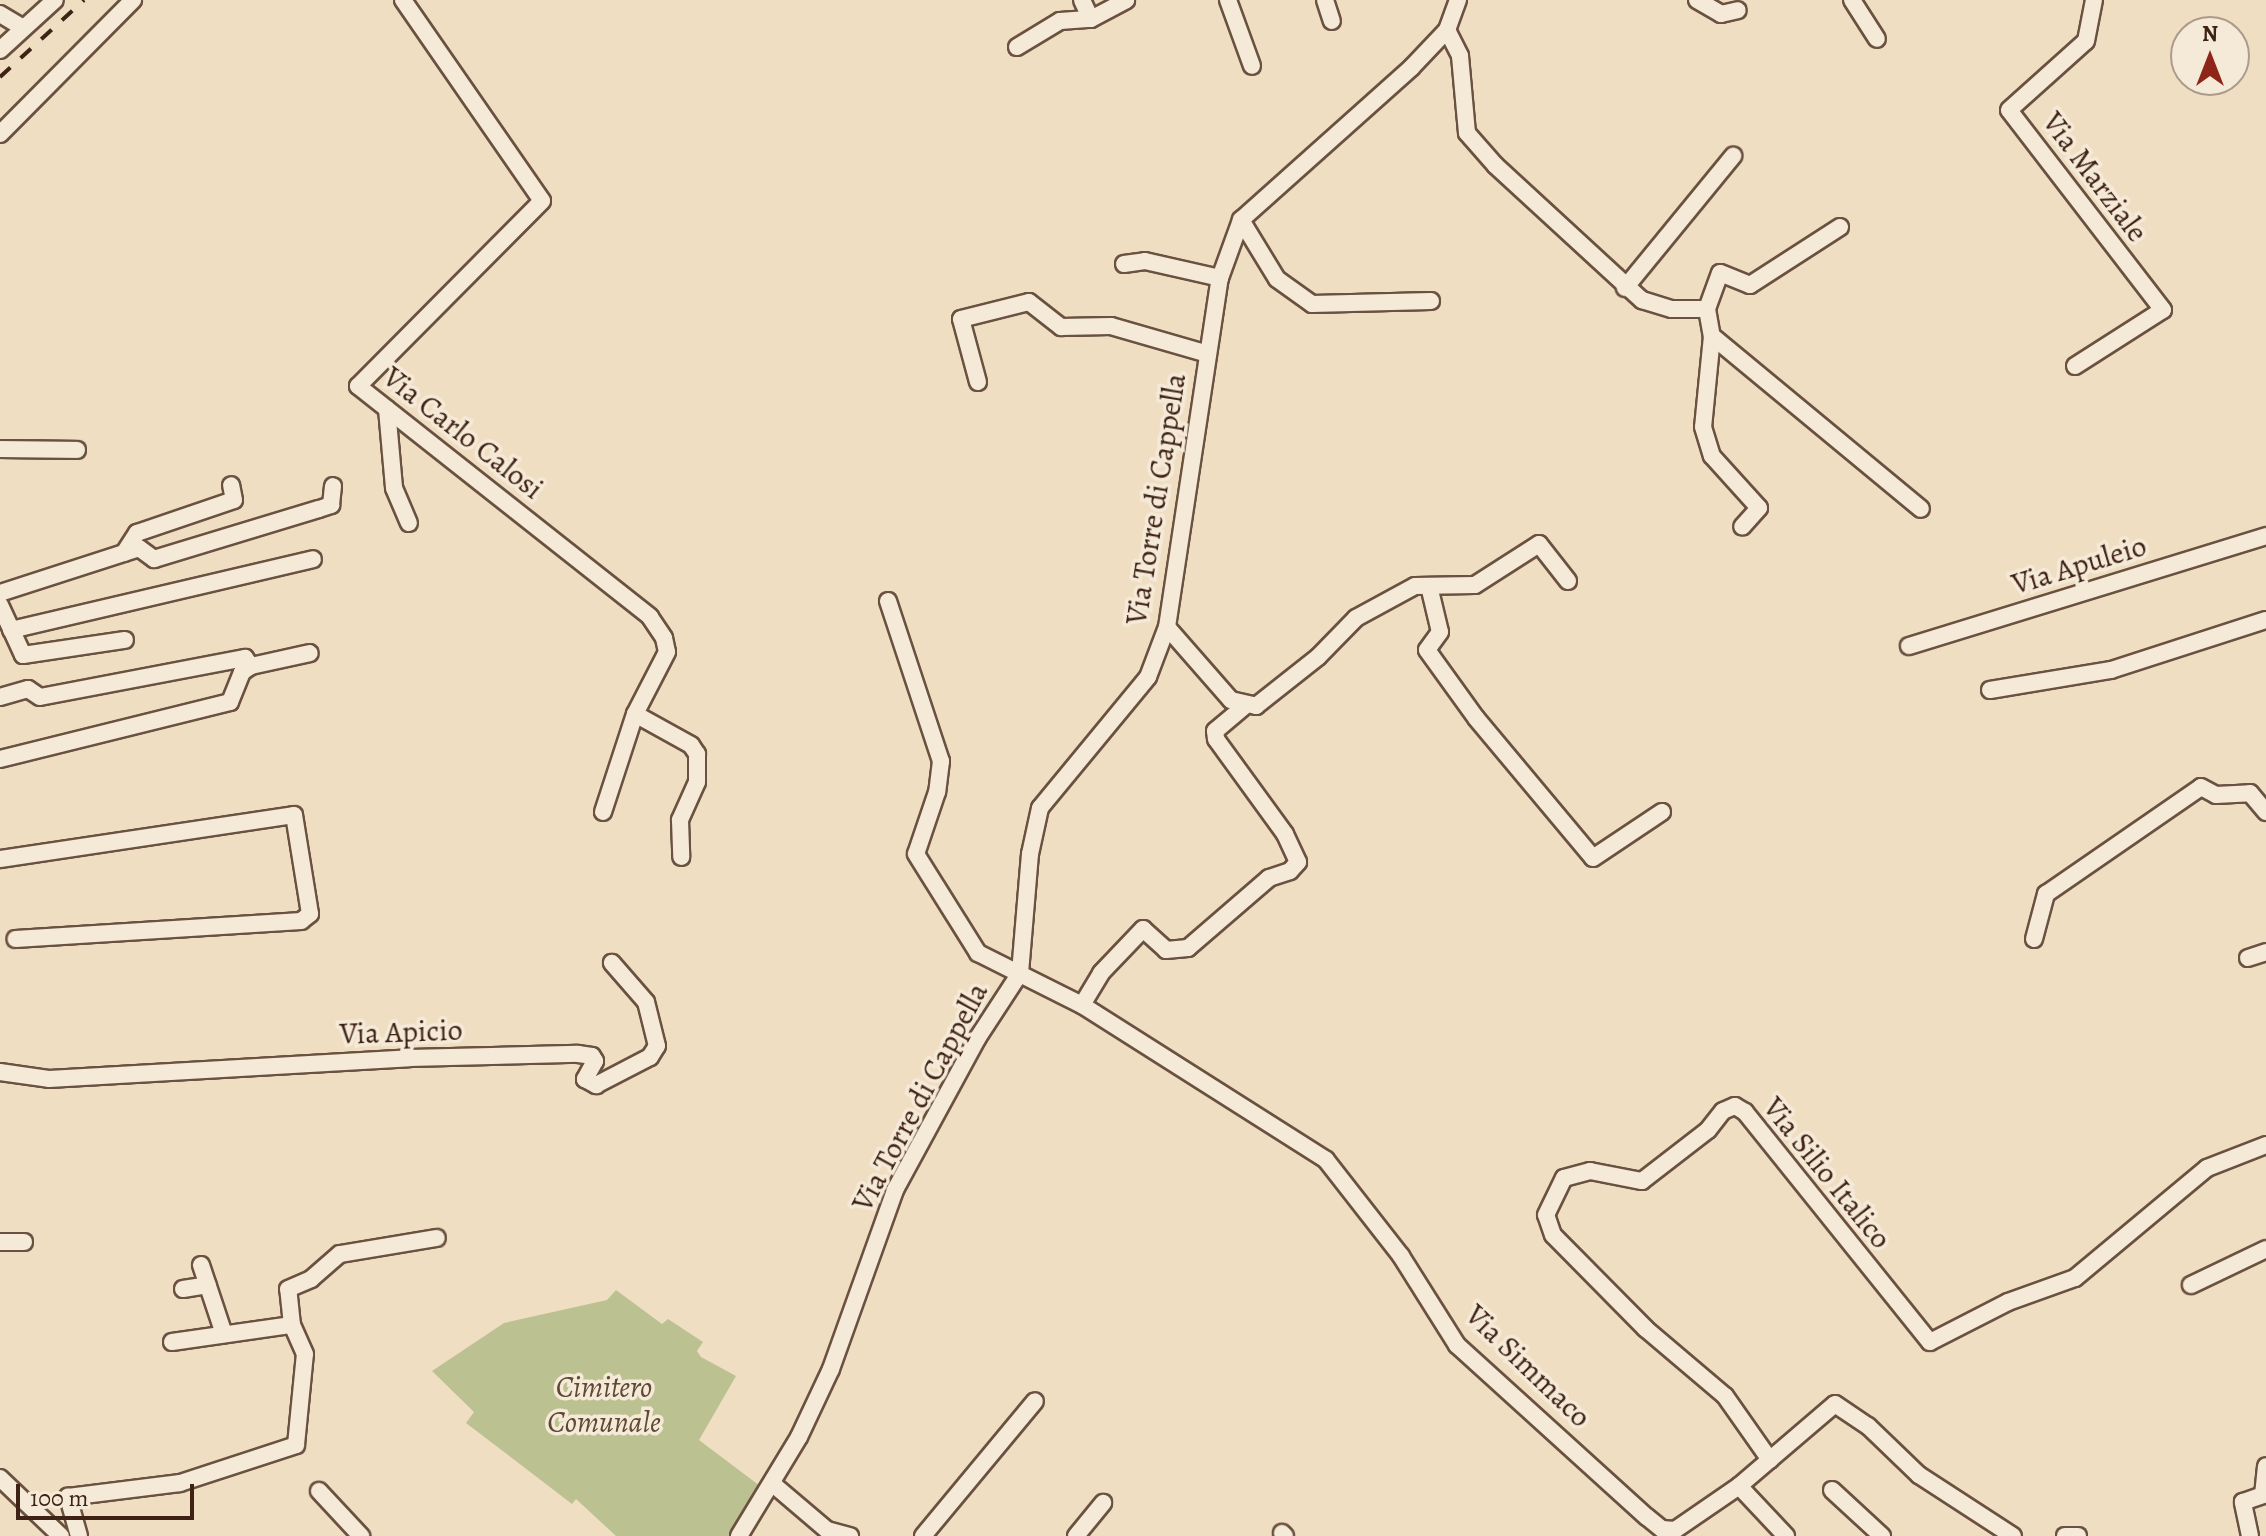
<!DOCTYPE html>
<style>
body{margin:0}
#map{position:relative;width:2266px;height:1536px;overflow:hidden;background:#f0dec3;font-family:Alegreya,serif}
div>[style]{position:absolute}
.green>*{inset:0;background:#bcc192}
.roads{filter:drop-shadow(2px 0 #6a5140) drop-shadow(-2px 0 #6a5140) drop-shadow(0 2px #6a5140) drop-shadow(0 -2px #6a5140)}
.minor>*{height:16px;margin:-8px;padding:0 8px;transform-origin:8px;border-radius:8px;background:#f5ead8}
.rail>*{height:4px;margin-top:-2px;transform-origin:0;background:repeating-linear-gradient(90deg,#3e2214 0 14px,transparent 0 28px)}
span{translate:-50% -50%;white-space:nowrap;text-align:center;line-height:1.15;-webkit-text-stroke:7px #f5ead8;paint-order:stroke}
.street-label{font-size:30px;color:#3e2214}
.park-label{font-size:30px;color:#5e4a34;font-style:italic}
.north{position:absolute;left:2170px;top:16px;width:80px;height:80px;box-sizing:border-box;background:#f5ead8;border:2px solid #ac9a8a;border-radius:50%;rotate:0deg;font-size:22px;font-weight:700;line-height:32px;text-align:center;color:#3e2214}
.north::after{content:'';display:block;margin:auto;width:28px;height:36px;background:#8f2418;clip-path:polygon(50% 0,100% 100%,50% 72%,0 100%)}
.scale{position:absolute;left:16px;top:1484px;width:178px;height:36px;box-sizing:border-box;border:4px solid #3e2214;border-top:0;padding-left:10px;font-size:24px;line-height:28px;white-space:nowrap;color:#3e2214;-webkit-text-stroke:6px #f5ead8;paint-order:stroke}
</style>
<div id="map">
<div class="green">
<div style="clip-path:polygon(616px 1290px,662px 1324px,668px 1319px,703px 1342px,697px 1351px,701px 1357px,736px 1376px,699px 1440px,764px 1489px,731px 1536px,616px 1536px,576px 1499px,572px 1504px,466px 1423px,474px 1412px,432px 1371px,504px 1323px,607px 1300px)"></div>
</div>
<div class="roads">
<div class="minor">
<div style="left:403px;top:0;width:244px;rotate:55.3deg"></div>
<div style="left:542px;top:201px;width:261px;rotate:134.8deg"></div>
<div style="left:358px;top:386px;width:372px;rotate:38.3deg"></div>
<div style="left:650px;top:617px;width:25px;rotate:56deg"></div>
<div style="left:664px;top:638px;width:14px;rotate:78deg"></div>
<div style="left:667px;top:652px;width:70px;rotate:117.3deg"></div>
<div style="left:635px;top:714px;width:103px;rotate:108.1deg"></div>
<div style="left:1082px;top:0;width:21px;rotate:65deg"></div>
<div style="left:1228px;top:0;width:70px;rotate:70deg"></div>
<div style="left:1325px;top:0;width:22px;rotate:72deg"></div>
<div style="left:1697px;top:0;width:28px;rotate:30deg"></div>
<div style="left:1721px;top:14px;width:17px;rotate:-13deg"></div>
<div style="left:1852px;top:0;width:46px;rotate:57.3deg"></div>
<div style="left:0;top:14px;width:27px;rotate:31deg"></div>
<div style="left:1447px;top:30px;width:29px;rotate:63deg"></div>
<div style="left:1460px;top:56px;width:77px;rotate:84.8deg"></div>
<div style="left:1467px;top:133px;width:43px;rotate:48.8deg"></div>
<div style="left:1495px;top:165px;width:200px;rotate:42.6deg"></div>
<div style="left:1642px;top:300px;width:31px;rotate:17deg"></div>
<div style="left:1672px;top:309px;width:35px"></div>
<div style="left:1017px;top:47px;width:50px;rotate:-31.2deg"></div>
<div style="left:1060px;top:21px;width:31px;rotate:-4deg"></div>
<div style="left:1091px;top:19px;width:40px;rotate:-28deg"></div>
<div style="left:0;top:50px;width:74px;rotate:-42.3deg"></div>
<div style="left:0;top:134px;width:189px;rotate:-45.2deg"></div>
<div style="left:1241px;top:220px;width:69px;rotate:58.6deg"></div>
<div style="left:1277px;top:279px;width:43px;rotate:35.5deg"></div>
<div style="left:1312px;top:304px;width:119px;rotate:-1.4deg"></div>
<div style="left:1840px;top:227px;width:107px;rotate:147.2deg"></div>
<div style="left:1750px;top:285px;width:32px;rotate:-158deg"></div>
<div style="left:1720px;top:273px;width:38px;rotate:110deg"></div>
<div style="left:1707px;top:309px;width:27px;rotate:80deg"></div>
<div style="left:1712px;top:336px;width:271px;rotate:39.6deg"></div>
<div style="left:1124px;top:264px;width:21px;rotate:-8deg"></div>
<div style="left:1145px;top:261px;width:77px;rotate:12.8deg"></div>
<div style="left:1625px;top:288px;width:171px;rotate:-50.7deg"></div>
<div style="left:1712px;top:336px;width:91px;rotate:95.6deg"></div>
<div style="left:1703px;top:427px;width:30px;rotate:73deg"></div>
<div style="left:1712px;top:456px;width:70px;rotate:47.9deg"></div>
<div style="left:1759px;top:508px;width:25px;rotate:132deg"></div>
<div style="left:2075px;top:366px;width:104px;rotate:-32.5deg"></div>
<div style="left:2163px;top:310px;width:252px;rotate:-127.6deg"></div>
<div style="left:2009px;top:110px;width:103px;rotate:-41.9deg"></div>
<div style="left:2086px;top:41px;width:42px;rotate:-79deg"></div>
<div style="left:978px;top:382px;width:65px;rotate:-105.1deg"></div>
<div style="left:961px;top:319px;width:70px;rotate:-14deg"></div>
<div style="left:1029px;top:302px;width:41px;rotate:38deg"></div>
<div style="left:1061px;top:327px;width:50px;rotate:-1.1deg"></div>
<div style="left:1111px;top:326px;width:101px;rotate:16.1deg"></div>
<div style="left:387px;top:409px;width:79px;rotate:84.9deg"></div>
<div style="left:394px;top:488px;width:38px;rotate:67deg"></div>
<div style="left:0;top:449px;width:77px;rotate:0.7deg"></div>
<div style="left:124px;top:553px;width:24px;rotate:-57deg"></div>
<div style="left:137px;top:533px;width:102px;rotate:-18.8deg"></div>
<div style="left:234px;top:500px;width:15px;rotate:-101deg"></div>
<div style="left:1429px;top:586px;width:47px;rotate:76.6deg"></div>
<div style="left:1440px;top:632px;width:22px;rotate:126deg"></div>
<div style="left:1427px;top:650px;width:84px;rotate:54.2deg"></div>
<div style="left:1476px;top:718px;width:182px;rotate:50.1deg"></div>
<div style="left:1593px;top:858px;width:83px;rotate:-33.7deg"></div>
<div style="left:0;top:593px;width:146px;rotate:-17.9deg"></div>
<div style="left:139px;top:548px;width:19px;rotate:36deg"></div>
<div style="left:154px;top:559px;width:172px;rotate:-16.9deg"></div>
<div style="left:319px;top:509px;width:13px;rotate:-18deg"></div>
<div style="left:331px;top:505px;width:19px;rotate:-84deg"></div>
<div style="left:888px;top:601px;width:169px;rotate:71.7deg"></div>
<div style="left:941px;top:761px;width:31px;rotate:97deg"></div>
<div style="left:937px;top:792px;width:65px;rotate:108.7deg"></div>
<div style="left:916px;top:854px;width:117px;rotate:57.9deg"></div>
<div style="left:978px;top:953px;width:116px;rotate:26.6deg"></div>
<div style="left:1082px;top:1005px;width:289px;rotate:32.4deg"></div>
<div style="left:1326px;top:1160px;width:122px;rotate:52deg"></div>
<div style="left:1401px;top:1256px;width:105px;rotate:57.8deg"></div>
<div style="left:1457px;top:1345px;width:256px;rotate:42.2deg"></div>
<div style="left:1647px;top:1517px;width:19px;rotate:39deg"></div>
<div style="left:1662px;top:1529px;width:13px;rotate:4deg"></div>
<div style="left:1675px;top:1530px;width:78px;rotate:-34.5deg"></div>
<div style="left:1739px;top:1486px;width:126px;rotate:-40.5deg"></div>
<div style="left:1835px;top:1404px;width:40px;rotate:34deg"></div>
<div style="left:1868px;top:1426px;width:71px;rotate:43.9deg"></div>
<div style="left:1919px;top:1475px;width:112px;rotate:33deg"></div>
<div style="left:0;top:605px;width:55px;rotate:65.3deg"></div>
<div style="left:23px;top:655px;width:103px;rotate:-8.4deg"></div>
<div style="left:1167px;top:627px;width:97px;rotate:48.8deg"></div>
<div style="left:1231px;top:700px;width:26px;rotate:13deg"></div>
<div style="left:1256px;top:706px;width:79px;rotate:-38.3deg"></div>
<div style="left:1318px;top:657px;width:54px;rotate:-45.7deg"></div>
<div style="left:1356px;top:618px;width:67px;rotate:-28.5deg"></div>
<div style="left:1415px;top:586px;width:60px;rotate:-1deg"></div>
<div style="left:1475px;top:585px;width:76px;rotate:-32.6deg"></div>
<div style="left:1539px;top:544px;width:47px;rotate:51.9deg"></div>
<div style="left:11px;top:630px;width:310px;rotate:-13.2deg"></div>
<div style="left:1909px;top:646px;width:374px;rotate:-17.1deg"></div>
<div style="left:1990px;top:690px;width:123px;rotate:-9.4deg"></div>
<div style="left:2111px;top:670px;width:163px;rotate:-17.9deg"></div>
<div style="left:0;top:697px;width:29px;rotate:-16deg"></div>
<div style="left:28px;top:689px;width:14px;rotate:34deg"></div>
<div style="left:40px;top:697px;width:209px;rotate:-10.8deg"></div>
<div style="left:245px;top:658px;width:10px;rotate:53deg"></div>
<div style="left:251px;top:666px;width:60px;rotate:-12.4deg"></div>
<div style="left:635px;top:714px;width:64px;rotate:29deg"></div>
<div style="left:691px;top:745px;width:11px;rotate:56deg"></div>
<div style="left:697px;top:754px;width:28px;rotate:90deg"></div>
<div style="left:697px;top:782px;width:42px;rotate:114.1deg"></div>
<div style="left:680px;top:820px;width:37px;rotate:88deg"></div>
<div style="left:0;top:759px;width:237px;rotate:-13.9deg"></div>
<div style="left:230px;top:702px;width:32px;rotate:-68deg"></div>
<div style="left:242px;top:672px;width:11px;rotate:-34deg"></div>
<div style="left:0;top:859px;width:297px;rotate:-8.5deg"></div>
<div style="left:294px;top:815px;width:100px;rotate:80.8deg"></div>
<div style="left:310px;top:914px;width:11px;rotate:142deg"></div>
<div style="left:301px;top:921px;width:286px;rotate:176.4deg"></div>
<div style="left:2034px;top:939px;width:47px;rotate:-75.1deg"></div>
<div style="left:2046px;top:894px;width:188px;rotate:-34.6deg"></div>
<div style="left:2201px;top:787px;width:17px;rotate:28deg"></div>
<div style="left:2216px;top:795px;width:34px;rotate:-3deg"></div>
<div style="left:2250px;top:793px;width:25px;rotate:50deg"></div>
<div style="left:2248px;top:958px;width:19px;rotate:-18deg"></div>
<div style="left:1082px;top:1005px;width:37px;rotate:-59deg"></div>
<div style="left:1101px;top:973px;width:61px;rotate:-46.3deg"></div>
<div style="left:1143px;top:929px;width:31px;rotate:42deg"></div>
<div style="left:1166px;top:950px;width:22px;rotate:-5deg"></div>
<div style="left:1188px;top:948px;width:107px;rotate:-40.8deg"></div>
<div style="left:1269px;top:878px;width:22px;rotate:-18deg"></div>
<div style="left:1290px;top:871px;width:12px;rotate:-48deg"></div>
<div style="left:1298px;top:862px;width:31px;rotate:-115deg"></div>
<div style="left:1285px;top:834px;width:117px;rotate:-126deg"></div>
<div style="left:1216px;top:739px;width:8px;rotate:-97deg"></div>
<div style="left:1215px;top:731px;width:38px;rotate:-40deg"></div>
<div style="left:0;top:1072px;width:49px;rotate:8.1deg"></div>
<div style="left:49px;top:1079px;width:361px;rotate:-3.3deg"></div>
<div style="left:409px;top:1058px;width:169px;rotate:-1.4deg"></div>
<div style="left:578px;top:1054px;width:14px;rotate:8deg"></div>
<div style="left:592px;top:1056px;width:6px;rotate:59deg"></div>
<div style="left:595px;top:1061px;width:21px;rotate:119deg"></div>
<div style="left:585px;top:1079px;width:13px;rotate:29deg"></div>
<div style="left:596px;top:1085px;width:61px;rotate:-27.4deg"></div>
<div style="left:650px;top:1057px;width:13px;rotate:-58deg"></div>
<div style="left:657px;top:1046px;width:45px;rotate:-104deg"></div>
<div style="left:646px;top:1002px;width:52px;rotate:-131.1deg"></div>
<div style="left:0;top:1242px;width:24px"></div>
<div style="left:201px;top:1265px;width:73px;rotate:71.6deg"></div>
<div style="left:2191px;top:1285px;width:83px;rotate:-25.6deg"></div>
<div style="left:183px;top:1289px;width:25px;rotate:-9deg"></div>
<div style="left:172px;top:1342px;width:121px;rotate:-8.1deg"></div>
<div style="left:1770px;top:1460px;width:78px;rotate:-125.1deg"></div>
<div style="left:1725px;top:1396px;width:104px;rotate:-139.7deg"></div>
<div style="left:1646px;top:1329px;width:132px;rotate:-134.7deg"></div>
<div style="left:1553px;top:1235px;width:21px;rotate:-109deg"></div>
<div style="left:1546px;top:1215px;width:41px;rotate:-64.1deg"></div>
<div style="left:1564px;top:1178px;width:27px;rotate:-15deg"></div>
<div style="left:1590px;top:1171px;width:53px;rotate:10.9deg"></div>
<div style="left:1642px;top:1181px;width:83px;rotate:-37.7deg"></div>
<div style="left:1708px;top:1130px;width:24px;rotate:-52deg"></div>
<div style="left:1723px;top:1111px;width:13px;rotate:-23deg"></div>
<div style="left:1735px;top:1106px;width:12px;rotate:31deg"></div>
<div style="left:1745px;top:1112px;width:295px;rotate:51.2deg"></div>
<div style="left:1930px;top:1342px;width:88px;rotate:-27.1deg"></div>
<div style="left:2008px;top:1302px;width:71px;rotate:-19.7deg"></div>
<div style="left:2075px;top:1278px;width:172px;rotate:-39.8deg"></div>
<div style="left:2207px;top:1168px;width:63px;rotate:-21.3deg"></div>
<div style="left:0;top:1478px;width:84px;rotate:43.6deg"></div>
<div style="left:774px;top:1485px;width:70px;rotate:40.3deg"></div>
<div style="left:827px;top:1530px;width:24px;rotate:15deg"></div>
<div style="left:1739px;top:1486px;width:69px;rotate:46.8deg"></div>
<div style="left:1832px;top:1490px;width:68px;rotate:42.6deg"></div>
<div style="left:319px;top:1491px;width:62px;rotate:47deg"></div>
<div style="left:1282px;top:1533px;width:4px;rotate:45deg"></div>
<div style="left:79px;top:1536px;width:41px;rotate:-105.8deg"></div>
<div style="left:68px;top:1497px;width:113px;rotate:-7.1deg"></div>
<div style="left:180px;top:1483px;width:122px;rotate:-18.1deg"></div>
<div style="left:296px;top:1445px;width:91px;rotate:-84.4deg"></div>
<div style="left:305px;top:1354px;width:32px;rotate:-114deg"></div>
<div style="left:292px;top:1325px;width:36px;rotate:-96deg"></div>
<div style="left:288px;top:1289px;width:25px;rotate:-23deg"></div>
<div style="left:311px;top:1279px;width:38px;rotate:-41deg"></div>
<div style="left:340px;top:1254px;width:98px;rotate:-9.4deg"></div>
<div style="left:739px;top:1536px;width:116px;rotate:-58.8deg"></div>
<div style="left:799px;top:1437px;width:75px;rotate:-64.8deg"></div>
<div style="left:831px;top:1369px;width:190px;rotate:-70.3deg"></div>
<div style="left:895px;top:1190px;width:172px;rotate:-61.5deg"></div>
<div style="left:977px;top:1039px;width:79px;rotate:-56.9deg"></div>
<div style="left:1020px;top:973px;width:119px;rotate:-85.2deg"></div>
<div style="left:1030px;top:854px;width:47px;rotate:-77.7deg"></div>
<div style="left:1040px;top:808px;width:170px;rotate:-50.5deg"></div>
<div style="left:1148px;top:677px;width:53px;rotate:-69.2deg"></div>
<div style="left:1167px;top:627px;width:353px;rotate:-81.4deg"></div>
<div style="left:1220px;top:278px;width:62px;rotate:-70.1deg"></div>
<div style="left:1241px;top:220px;width:228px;rotate:-41.8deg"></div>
<div style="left:1411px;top:68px;width:52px;rotate:-46.5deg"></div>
<div style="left:1447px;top:30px;width:32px;rotate:-70deg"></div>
<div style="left:923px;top:1536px;width:175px;rotate:-50.3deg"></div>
<div style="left:1076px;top:1536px;width:43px;rotate:-50.7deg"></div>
<div style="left:2065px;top:1536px;width:13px"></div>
<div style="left:2250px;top:1536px;width:35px;rotate:-102deg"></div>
<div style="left:2243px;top:1502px;width:21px;rotate:-19deg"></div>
<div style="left:2263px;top:1495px;width:29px;rotate:-84deg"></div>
</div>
</div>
<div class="rail">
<div style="left:0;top:77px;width:114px;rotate:-42.5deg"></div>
</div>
<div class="street-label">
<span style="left:2095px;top:177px;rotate:53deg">Via Marziale</span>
<span style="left:463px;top:433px;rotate:38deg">Via Carlo Calosi</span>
<span style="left:1156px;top:499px;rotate:-81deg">Via Torre di Cappella</span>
<span style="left:2079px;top:565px;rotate:-17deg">Via Apuleio</span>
<span style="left:401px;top:1032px;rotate:-2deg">Via Apicio</span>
<span style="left:920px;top:1097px;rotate:-62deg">Via Torre di Cappella</span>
<span style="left:1827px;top:1173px;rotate:51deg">Via Silio Italico</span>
<span style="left:1528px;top:1366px;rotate:44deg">Via Simmaco</span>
</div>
<div class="park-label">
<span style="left:604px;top:1404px">Cimitero<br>Comunale</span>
</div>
<div class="north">N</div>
<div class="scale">100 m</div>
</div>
